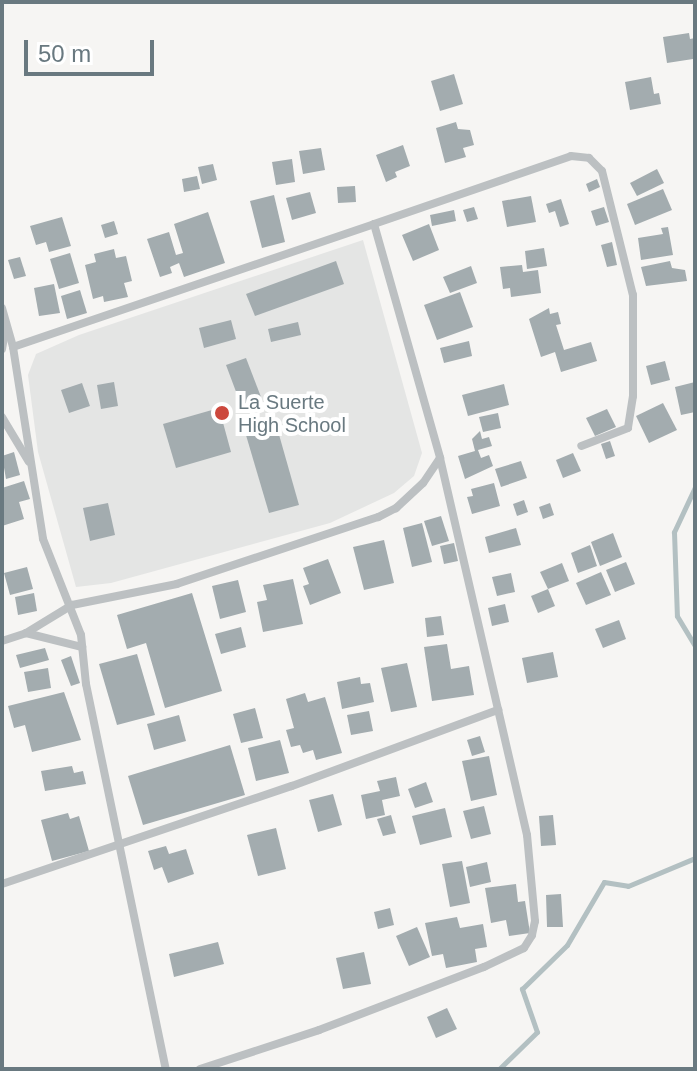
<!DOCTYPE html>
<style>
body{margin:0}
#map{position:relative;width:697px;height:1071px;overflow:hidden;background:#f6f5f3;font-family:Arial,sans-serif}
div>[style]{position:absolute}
.built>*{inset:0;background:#e4e5e4}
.stream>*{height:5px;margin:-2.5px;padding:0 2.5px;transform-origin:2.5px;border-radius:2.5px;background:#b3c0c2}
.building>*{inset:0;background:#a3acaf}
.minor>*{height:8px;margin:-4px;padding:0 4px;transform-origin:4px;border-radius:4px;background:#bcc0c2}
.dots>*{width:22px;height:22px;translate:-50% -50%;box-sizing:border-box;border:4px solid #fff;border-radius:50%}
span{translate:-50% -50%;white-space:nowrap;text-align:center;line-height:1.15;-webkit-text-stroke:8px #fff;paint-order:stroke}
.poi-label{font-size:20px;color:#697980}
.left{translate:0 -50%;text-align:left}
.frame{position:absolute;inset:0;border:4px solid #697980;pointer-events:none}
.scale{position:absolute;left:24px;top:40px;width:130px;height:36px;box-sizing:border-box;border:4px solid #697980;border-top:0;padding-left:10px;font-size:24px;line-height:28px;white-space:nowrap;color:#697980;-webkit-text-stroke:6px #fff;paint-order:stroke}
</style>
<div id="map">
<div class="built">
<div style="clip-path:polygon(363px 240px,422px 453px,414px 476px,394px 493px,330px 523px,111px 583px,76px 587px,38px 452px,28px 375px,36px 354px,79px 335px)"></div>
</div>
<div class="stream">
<div style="left:695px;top:487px;width:50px;rotate:115deg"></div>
<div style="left:674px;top:532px;width:84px;rotate:88deg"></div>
<div style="left:677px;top:616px;width:35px;rotate:59deg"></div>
<div style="left:499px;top:1069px;width:53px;rotate:-44.2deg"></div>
<div style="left:537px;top:1032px;width:46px;rotate:-109.2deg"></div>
<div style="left:522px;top:989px;width:63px;rotate:-44.4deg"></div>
<div style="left:567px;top:945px;width:73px;rotate:-59.6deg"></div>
<div style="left:604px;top:882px;width:24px;rotate:9deg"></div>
<div style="left:628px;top:886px;width:73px;rotate:-22.7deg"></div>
</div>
<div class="building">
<div style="clip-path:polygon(689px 33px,690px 39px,695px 38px,693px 59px,667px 63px,663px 37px)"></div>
<div style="clip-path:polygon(454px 74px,463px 104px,440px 111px,431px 81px)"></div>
<div style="clip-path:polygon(651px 77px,654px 94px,659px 93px,661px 104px,630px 110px,625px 82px)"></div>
<div style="clip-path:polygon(456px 122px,458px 129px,470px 130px,474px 145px,463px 148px,466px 157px,445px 163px,436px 128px)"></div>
<div style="clip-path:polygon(403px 145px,410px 166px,395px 172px,397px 177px,386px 182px,376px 155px)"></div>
<div style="clip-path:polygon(321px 148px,325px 170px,303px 174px,299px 151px)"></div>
<div style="clip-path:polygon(292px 159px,295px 182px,276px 185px,272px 162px)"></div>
<div style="clip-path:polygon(213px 164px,217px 180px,202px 184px,198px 167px)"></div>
<div style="clip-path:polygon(657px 169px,664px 183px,637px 196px,630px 183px)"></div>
<div style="clip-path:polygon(197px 176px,200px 189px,184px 192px,182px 179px)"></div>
<div style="clip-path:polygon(597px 179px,600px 187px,589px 192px,586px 184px)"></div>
<div style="clip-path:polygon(355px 186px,356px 202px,338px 203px,337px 187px)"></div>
<div style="clip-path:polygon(663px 189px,672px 210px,635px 225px,627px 204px)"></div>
<div style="clip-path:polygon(310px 192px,316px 213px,292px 220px,286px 198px)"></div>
<div style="clip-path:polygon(274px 195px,285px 242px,262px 248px,250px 201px)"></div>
<div style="clip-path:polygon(531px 196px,536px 222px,507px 227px,502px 201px)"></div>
<div style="clip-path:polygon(561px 199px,569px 224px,560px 227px,555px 211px,549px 213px,546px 204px)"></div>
<div style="clip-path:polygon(474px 207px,478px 219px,467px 222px,463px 210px)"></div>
<div style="clip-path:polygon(604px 207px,609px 222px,596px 226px,591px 211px)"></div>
<div style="clip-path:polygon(454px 210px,456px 221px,432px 226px,430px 215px)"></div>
<div style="clip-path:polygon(208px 212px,225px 263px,184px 277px,179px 263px,170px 267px,172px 273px,160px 277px,147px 239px,169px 232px,176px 255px,183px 253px,174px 224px)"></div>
<div style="clip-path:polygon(62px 217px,71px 246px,49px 252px,46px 242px,36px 245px,30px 226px)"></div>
<div style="clip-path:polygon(114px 221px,118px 234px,105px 238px,101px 225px)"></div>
<div style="clip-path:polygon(429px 224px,439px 250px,413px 261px,402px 235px)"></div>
<div style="clip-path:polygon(668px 227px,673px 255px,641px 260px,638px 238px,663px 234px,661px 228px)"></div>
<div style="clip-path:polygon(612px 242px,617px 265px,607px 267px,601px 245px)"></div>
<div style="clip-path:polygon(544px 248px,547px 266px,527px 269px,525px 251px)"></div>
<div style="clip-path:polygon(114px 249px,116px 258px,126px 256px,132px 281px,124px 283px,128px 297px,104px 302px,103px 296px,93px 299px,85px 265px,96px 262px,94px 254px)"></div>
<div style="clip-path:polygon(70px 253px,79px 283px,59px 289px,50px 259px)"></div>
<div style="clip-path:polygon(20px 257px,26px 276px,14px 279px,8px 260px)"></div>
<div style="clip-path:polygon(336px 261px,344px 284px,255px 316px,246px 294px)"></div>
<div style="clip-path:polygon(670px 261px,672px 268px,685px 270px,687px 281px,646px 286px,641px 267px)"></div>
<div style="clip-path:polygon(522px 265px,523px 272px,538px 270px,541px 293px,511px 297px,510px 288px,503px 289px,500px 267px)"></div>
<div style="clip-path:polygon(471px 266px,477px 283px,450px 293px,443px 277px)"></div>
<div style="clip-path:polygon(54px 284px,60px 313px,39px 316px,34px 288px)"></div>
<div style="clip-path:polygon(80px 290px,87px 313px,67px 319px,61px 296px)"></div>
<div style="clip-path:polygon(460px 292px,473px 327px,437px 340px,424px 305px)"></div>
<div style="clip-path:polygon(549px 308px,550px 314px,558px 312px,561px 324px,556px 325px,564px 350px,591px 342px,597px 361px,561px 372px,555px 352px,541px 357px,529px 319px)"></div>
<div style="clip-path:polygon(231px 320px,236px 339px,204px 348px,199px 328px)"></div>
<div style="clip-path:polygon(298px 322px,301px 335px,271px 342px,268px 329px)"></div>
<div style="clip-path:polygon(469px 341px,472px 356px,444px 363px,440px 348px)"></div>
<div style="clip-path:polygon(246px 358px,261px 397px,241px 405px,226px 365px)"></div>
<div style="clip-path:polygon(665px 361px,670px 380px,651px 385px,646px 366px)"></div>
<div style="clip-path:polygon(114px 382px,118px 406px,101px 409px,97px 385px)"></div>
<div style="clip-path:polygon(695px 382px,695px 412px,681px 415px,675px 387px)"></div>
<div style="clip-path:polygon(82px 383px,90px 406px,69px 413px,61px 390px)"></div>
<div style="clip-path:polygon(504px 384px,509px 405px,468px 416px,462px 395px)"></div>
<div style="clip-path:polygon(663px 403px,677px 430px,649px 443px,636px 416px)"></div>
<div style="clip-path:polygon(219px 408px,231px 452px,176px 468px,163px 424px)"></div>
<div style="clip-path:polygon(607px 409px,616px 427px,595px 436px,586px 418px)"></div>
<div style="clip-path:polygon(498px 413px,501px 428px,483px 432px,479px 417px)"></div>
<div style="clip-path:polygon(274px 417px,299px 505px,269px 513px,243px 425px)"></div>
<div style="clip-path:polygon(480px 431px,482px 439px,489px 437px,492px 446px,478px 450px,481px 458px,489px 455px,493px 466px,465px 479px,458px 456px,475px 451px,472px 439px)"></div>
<div style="clip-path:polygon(610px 441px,615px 456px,606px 459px,601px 444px)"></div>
<div style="clip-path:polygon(14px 452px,20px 475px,6px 479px,2px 456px)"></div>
<div style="clip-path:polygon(573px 453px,581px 471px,563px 478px,556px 460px)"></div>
<div style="clip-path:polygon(521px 461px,527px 478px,501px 487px,495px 469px)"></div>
<div style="clip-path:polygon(24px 481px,30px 499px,19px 502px,24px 519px,2px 526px,2px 488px)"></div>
<div style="clip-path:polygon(494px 483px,500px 506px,472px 514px,467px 497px,473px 496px,471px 489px)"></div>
<div style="clip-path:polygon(524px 500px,528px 512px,517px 516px,513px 504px)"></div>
<div style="clip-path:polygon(108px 503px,115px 535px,90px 541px,83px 508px)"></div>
<div style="clip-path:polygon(550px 503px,554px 515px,543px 519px,539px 507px)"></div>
<div style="clip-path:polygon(441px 516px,449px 541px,432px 546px,424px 521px)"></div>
<div style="clip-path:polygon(422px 523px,432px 562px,412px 567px,403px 528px)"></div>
<div style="clip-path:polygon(516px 528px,521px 545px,489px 553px,485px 537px)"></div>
<div style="clip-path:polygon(613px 533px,622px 557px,600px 566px,591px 542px)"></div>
<div style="clip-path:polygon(384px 540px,394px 583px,364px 590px,353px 547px)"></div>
<div style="clip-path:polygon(454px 543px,458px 561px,444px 564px,440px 546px)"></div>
<div style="clip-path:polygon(590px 545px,597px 566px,578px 573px,571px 553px)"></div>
<div style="clip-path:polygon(328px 559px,341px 593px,310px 605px,303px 586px,309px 584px,303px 568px)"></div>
<div style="clip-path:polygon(626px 562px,635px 584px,615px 592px,606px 570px)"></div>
<div style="clip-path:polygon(562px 563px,569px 581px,548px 589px,540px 572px)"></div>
<div style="clip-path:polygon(27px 567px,33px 589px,10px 595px,4px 573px)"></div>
<div style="clip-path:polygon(601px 572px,611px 595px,586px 605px,576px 583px)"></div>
<div style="clip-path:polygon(511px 573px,515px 592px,497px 596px,492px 577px)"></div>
<div style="clip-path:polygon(293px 579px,303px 624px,263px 632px,257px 602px,267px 600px,263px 585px)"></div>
<div style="clip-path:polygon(238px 580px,246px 612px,220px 619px,212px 586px)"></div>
<div style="clip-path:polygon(548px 589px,555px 606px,538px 613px,531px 596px)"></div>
<div style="clip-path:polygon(34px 593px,37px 611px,18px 615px,15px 597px)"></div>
<div style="clip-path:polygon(192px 593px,222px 691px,165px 708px,146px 643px,127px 649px,117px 615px)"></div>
<div style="clip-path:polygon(505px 604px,509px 622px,492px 626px,488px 608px)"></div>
<div style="clip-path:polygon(441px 616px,444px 635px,427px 637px,425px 618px)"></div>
<div style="clip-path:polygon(619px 620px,626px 639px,603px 648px,595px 629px)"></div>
<div style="clip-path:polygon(241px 627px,246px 647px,221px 654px,215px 634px)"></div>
<div style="clip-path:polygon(447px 644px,451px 669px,469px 666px,474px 695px,432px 701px,424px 647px)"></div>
<div style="clip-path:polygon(45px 648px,49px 660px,20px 668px,16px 655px)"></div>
<div style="clip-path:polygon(553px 652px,558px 677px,527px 683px,522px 658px)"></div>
<div style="clip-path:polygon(137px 654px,155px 715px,117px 725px,99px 664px)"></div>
<div style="clip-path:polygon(71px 656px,80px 683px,71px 686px,61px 660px)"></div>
<div style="clip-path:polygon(407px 663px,417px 707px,391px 712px,381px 668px)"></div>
<div style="clip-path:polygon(48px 668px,51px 688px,28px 692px,24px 672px)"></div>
<div style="clip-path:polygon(360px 677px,361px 684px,370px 683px,374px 702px,342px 709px,337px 682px)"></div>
<div style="clip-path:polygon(64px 692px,81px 740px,32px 752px,25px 725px,14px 728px,8px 706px)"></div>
<div style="clip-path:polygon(305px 693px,308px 702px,325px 697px,342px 753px,316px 760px,313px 750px,303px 753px,300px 745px,291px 747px,286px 730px,294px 728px,286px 699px)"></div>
<div style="clip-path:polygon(255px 708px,263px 738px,241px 743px,233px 714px)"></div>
<div style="clip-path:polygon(369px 711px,373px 731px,351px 735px,347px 715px)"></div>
<div style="clip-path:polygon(179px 715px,186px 741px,154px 750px,147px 724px)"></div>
<div style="clip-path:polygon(480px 736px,485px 752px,472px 756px,467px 740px)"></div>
<div style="clip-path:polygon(280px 740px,289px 773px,256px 781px,248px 748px)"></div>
<div style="clip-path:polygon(230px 745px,245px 795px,143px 825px,128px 776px)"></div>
<div style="clip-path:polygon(489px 756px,497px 795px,471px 801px,462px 761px)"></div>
<div style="clip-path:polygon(72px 766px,74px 773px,83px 771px,86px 784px,45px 791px,41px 771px)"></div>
<div style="clip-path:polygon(396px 777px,400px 796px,382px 800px,385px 815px,366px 819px,361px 795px,380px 791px,377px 781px)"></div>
<div style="clip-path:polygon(426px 782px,433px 802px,415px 808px,408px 789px)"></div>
<div style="clip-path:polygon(333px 794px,342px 825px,318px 832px,309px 800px)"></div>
<div style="clip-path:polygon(484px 806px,491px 834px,471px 839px,463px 811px)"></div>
<div style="clip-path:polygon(445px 808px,452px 837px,420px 845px,412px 816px)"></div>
<div style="clip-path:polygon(68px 813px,70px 819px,79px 816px,89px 851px,52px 861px,41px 820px)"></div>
<div style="clip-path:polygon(391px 815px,396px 833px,383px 836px,377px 819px)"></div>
<div style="clip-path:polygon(553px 815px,556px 845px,541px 846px,539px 816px)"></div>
<div style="clip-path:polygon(276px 828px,286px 869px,258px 876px,247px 835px)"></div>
<div style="clip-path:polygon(166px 846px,169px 854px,186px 849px,194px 874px,168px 883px,162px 867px,154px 870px,148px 851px)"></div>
<div style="clip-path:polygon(462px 861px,470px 903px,450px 907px,442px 864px)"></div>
<div style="clip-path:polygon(487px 862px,491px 882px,470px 887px,466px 867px)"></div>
<div style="clip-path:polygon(516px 884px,518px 902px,525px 901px,530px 933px,509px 936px,506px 920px,491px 923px,485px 888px)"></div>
<div style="clip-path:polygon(561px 894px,563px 927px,547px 927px,546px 895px)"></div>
<div style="clip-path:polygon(390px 908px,394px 925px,378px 929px,374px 912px)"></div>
<div style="clip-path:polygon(457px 917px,460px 928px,483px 924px,487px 947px,475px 949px,477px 962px,446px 968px,443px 954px,432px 956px,425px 923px)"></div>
<div style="clip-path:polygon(417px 927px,430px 957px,409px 966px,396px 936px)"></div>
<div style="clip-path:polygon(218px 942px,224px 964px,174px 977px,169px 954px)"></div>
<div style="clip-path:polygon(364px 952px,371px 984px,343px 989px,336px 958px)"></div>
<div style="clip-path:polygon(447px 1008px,457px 1029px,436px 1038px,427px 1017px)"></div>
</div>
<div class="minor">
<div style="left:374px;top:224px;width:208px;rotate:-19deg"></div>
<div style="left:571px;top:156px;width:18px;rotate:6deg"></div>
<div style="left:589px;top:158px;width:18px;rotate:45deg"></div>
<div style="left:602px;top:171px;width:128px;rotate:76deg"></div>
<div style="left:633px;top:295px;width:101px;rotate:90deg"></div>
<div style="left:633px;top:396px;width:32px;rotate:99deg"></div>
<div style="left:628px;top:428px;width:50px;rotate:159deg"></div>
<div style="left:2px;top:308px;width:41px;rotate:74.2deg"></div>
<div style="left:13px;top:347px;width:194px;rotate:81.1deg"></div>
<div style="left:43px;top:539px;width:103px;rotate:68.4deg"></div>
<div style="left:81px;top:635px;width:49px;rotate:84.2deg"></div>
<div style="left:86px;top:684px;width:393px;rotate:78.3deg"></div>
<div style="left:13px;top:347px;width:381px;rotate:-18.8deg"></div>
<div style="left:374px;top:224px;width:243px;rotate:74.2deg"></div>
<div style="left:440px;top:458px;width:30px;rotate:124deg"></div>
<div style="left:423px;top:483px;width:37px;rotate:137deg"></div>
<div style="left:396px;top:508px;width:20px;rotate:153deg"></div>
<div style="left:378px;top:517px;width:212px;rotate:161.6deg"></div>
<div style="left:177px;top:584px;width:107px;rotate:168.7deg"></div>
<div style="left:72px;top:605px;width:54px;rotate:148.7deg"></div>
<div style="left:2px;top:349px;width:23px;rotate:-80deg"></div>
<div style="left:2px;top:417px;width:52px;rotate:59deg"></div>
<div style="left:2px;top:641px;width:25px;rotate:-18deg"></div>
<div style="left:26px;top:633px;width:58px;rotate:14deg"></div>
<div style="left:2px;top:884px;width:306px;rotate:-18.7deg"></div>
<div style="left:292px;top:786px;width:220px;rotate:-20.3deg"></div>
<div style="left:200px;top:1069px;width:125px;rotate:-18.1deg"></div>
<div style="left:319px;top:1030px;width:177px;rotate:-20.9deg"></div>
<div style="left:484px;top:967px;width:44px;rotate:-25.4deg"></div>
<div style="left:524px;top:948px;width:15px;rotate:-58deg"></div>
<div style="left:532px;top:935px;width:14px;rotate:-78deg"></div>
<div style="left:535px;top:921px;width:86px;rotate:-95.3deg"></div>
<div style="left:527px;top:835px;width:387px;rotate:-103deg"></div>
</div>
<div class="dots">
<div style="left:222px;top:413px;background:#cc483d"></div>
</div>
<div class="poi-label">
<span class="left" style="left:238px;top:414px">La Suerte<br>High School</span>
</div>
<div class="frame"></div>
<div class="scale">50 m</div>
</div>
